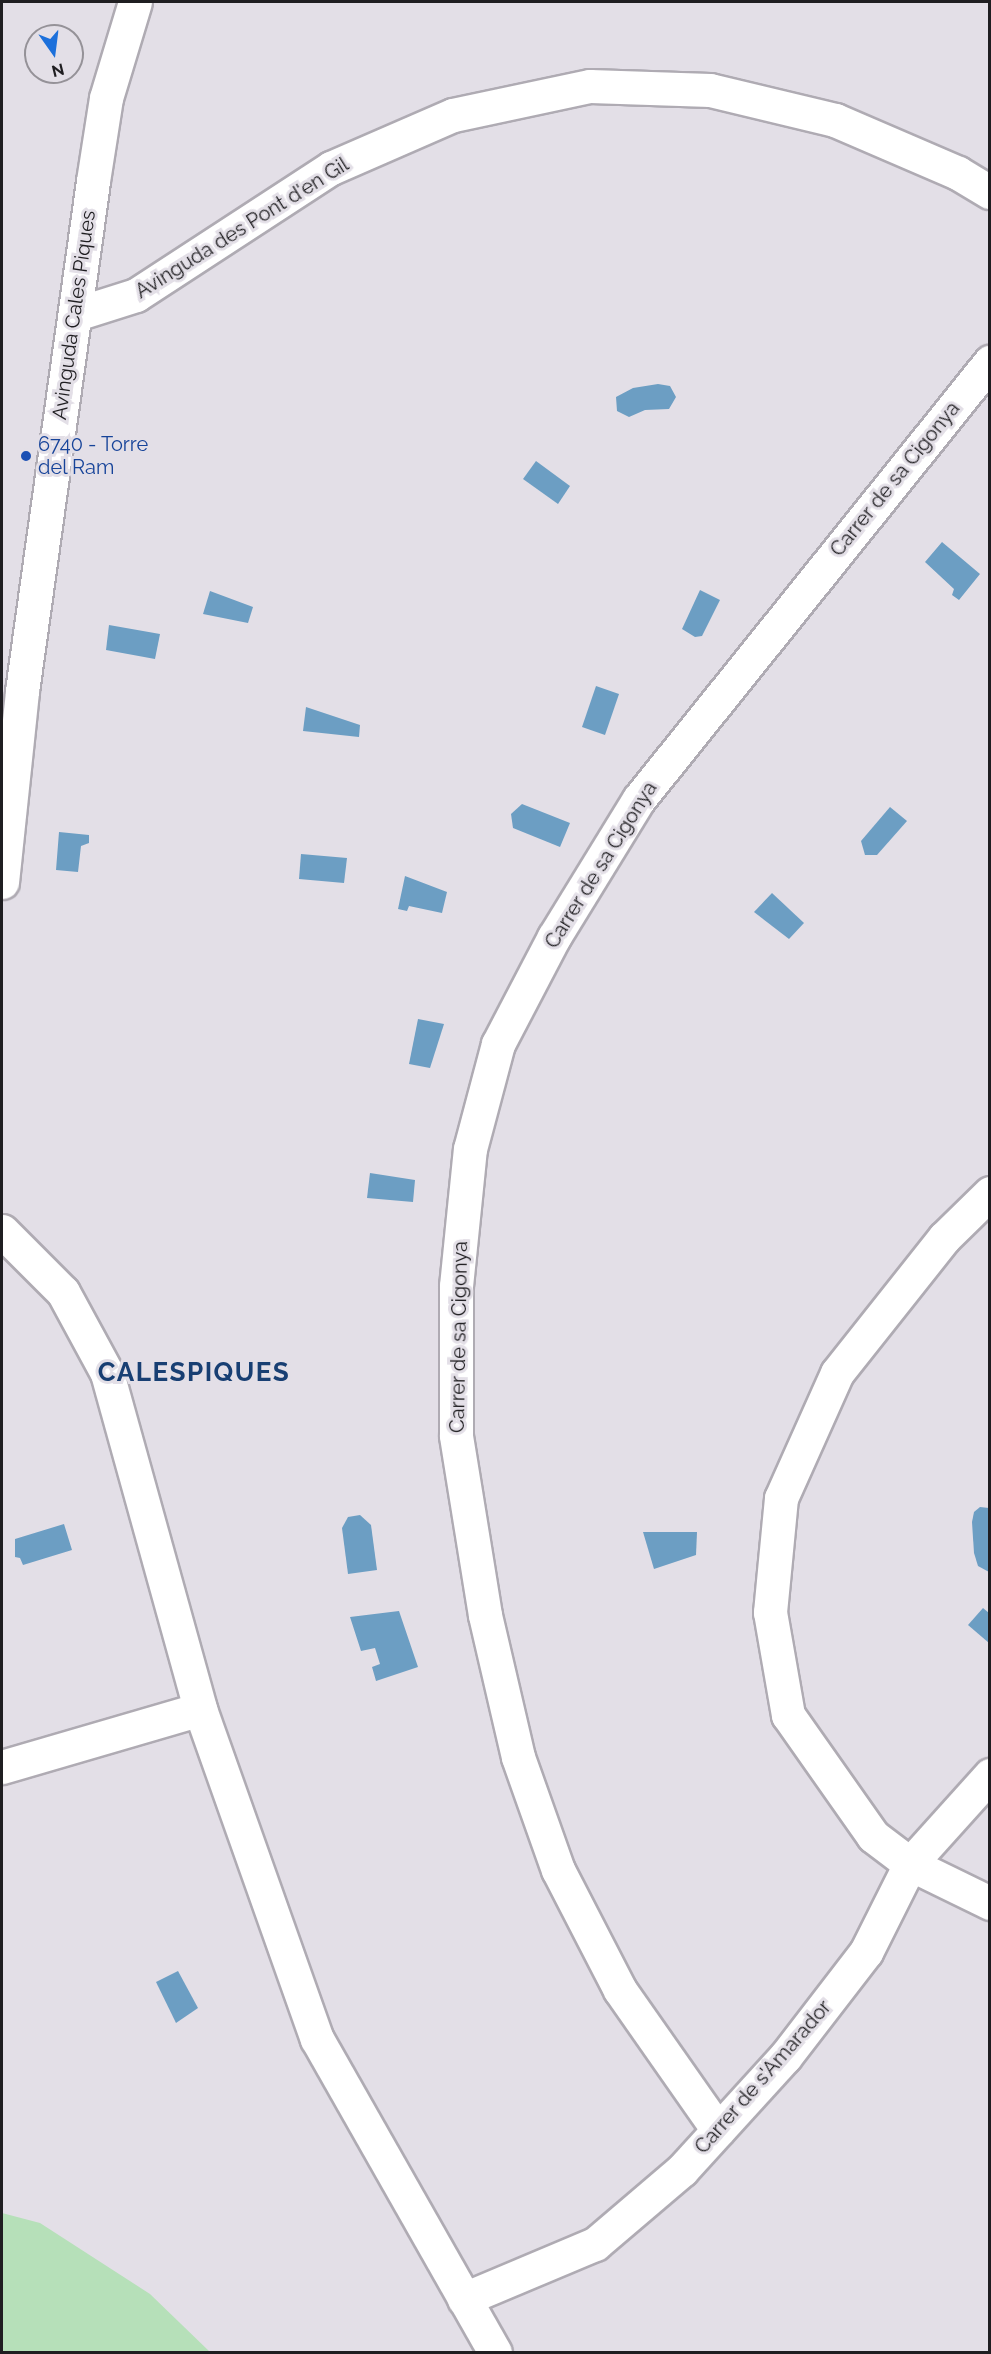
<!DOCTYPE html>
<style>
body{margin:0}
#map{position:relative;width:991px;height:2354px;overflow:hidden;background:#e3dfe7;font-family:Raleway,sans-serif}
div>[style]{position:absolute}
.green>*{inset:0;background:#b6e0b9}
.water>*{inset:0;background:#6c9ec3}
.roads{filter:drop-shadow(2px 0 #afabb3) drop-shadow(-2px 0 #afabb3) drop-shadow(0 2px #afabb3) drop-shadow(0 -2px #afabb3)}
.street>*{height:33px;margin:-16.5px;padding:0 16.5px;transform-origin:16.5px;border-radius:16.5px;background:#fff}
.secondary>*{height:33px;margin:-16.5px;padding:0 16.5px;transform-origin:16.5px;border-radius:16.5px;background:#fff}
.dots>*{width:16px;height:16px;translate:-50% -50%;box-sizing:border-box;border:3px solid #e3dfe7;border-radius:50%}
span{translate:-50% -50%;white-space:nowrap;text-align:center;line-height:1.15;-webkit-text-stroke:6px #e3dfe7;paint-order:stroke}
.street-label{font-size:20px;color:#1f1e21}
.transit-label{font-size:20px;color:#164399}
.left{translate:0 -50%;text-align:left}
.district-label{font-size:26px;color:#183f73;font-weight:700;letter-spacing:1.5px}
.frame{position:absolute;inset:0;border:3px solid #1f1e21;pointer-events:none}
.north{position:absolute;left:24px;top:24px;width:60px;height:60px;box-sizing:border-box;background:#e3dfe7;border:2px solid #959298;border-radius:50%;rotate:166deg;font-size:16px;font-weight:700;line-height:24px;text-align:center;color:#1f1e21}
.north::after{content:'';display:block;margin:auto;width:21px;height:27px;background:#1c70db;clip-path:polygon(50% 0,100% 100%,50% 72%,0 100%)}
</style>
<div id="map">
<div class="green">
<div style="clip-path:polygon(2px 2213px,40px 2223px,150px 2294px,210px 2352px,2px 2352px)"></div>
</div>
<div class="water">
<div style="clip-path:polygon(658px 384px,670px 386px,676px 397px,669px 409px,645px 410px,629px 417px,617px 411px,616px 397px,633px 388px)"></div>
<div style="clip-path:polygon(536px 461px,570px 486px,558px 504px,523px 479px)"></div>
<div style="clip-path:polygon(942px 542px,980px 574px,959px 600px,952px 595px,954px 589px,925px 562px)"></div>
<div style="clip-path:polygon(700px 590px,720px 600px,702px 636px,695px 637px,682px 629px)"></div>
<div style="clip-path:polygon(210px 591px,253px 607px,248px 623px,203px 614px)"></div>
<div style="clip-path:polygon(109px 625px,160px 634px,155px 659px,106px 650px)"></div>
<div style="clip-path:polygon(596px 686px,619px 694px,605px 735px,582px 727px)"></div>
<div style="clip-path:polygon(306px 707px,360px 725px,359px 737px,303px 731px)"></div>
<div style="clip-path:polygon(522px 804px,570px 823px,560px 847px,513px 828px,511px 814px)"></div>
<div style="clip-path:polygon(890px 807px,907px 821px,877px 855px,865px 855px,861px 841px)"></div>
<div style="clip-path:polygon(59px 832px,89px 835px,89px 843px,81px 846px,78px 872px,56px 870px)"></div>
<div style="clip-path:polygon(301px 854px,347px 858px,344px 883px,299px 879px)"></div>
<div style="clip-path:polygon(405px 876px,447px 892px,442px 913px,409px 906px,407px 911px,398px 909px)"></div>
<div style="clip-path:polygon(772px 893px,804px 923px,789px 939px,754px 912px)"></div>
<div style="clip-path:polygon(418px 1019px,444px 1024px,430px 1068px,409px 1064px)"></div>
<div style="clip-path:polygon(370px 1173px,415px 1180px,413px 1202px,367px 1198px)"></div>
<div style="clip-path:polygon(980px 1507px,989px 1508px,989px 1572px,978px 1566px,974px 1553px,972px 1522px,974px 1512px)"></div>
<div style="clip-path:polygon(360px 1515px,371px 1525px,377px 1570px,348px 1574px,342px 1528px,348px 1517px)"></div>
<div style="clip-path:polygon(64px 1524px,72px 1550px,23px 1565px,20px 1558px,15px 1557px,15px 1539px)"></div>
<div style="clip-path:polygon(643px 1532px,697px 1532px,696px 1555px,654px 1569px)"></div>
<div style="clip-path:polygon(983px 1608px,989px 1613px,989px 1643px,968px 1625px)"></div>
<div style="clip-path:polygon(399px 1611px,418px 1667px,376px 1681px,372px 1667px,380px 1664px,375px 1648px,361px 1651px,350px 1617px)"></div>
<div style="clip-path:polygon(178px 1971px,198px 2008px,176px 2023px,156px 1982px)"></div>
</div>
<div class="roads">
<div class="street">
<div style="left:76px;top:314px;width:63px;rotate:-17.6deg"></div>
<div style="left:136px;top:295px;width:233px;rotate:-33.1deg"></div>
<div style="left:331px;top:168px;width:133px;rotate:-23.5deg"></div>
<div style="left:453px;top:115px;width:140px;rotate:-12deg"></div>
<div style="left:590px;top:86px;width:120px;rotate:1.9deg"></div>
<div style="left:710px;top:90px;width:129px;rotate:13.5deg"></div>
<div style="left:835px;top:120px;width:134px;rotate:23.3deg"></div>
<div style="left:958px;top:173px;width:37px;rotate:31deg"></div>
<div style="left:990px;top:1193px;width:64px;rotate:135.6deg"></div>
<div style="left:944px;top:1238px;width:172px;rotate:128.4deg"></div>
<div style="left:837px;top:1373px;width:137px;rotate:114.1deg"></div>
<div style="left:781px;top:1498px;width:115px;rotate:95.5deg"></div>
<div style="left:770px;top:1612px;width:105px;rotate:80.1deg"></div>
<div style="left:788px;top:1715px;width:148px;rotate:54.9deg"></div>
<div style="left:873px;top:1836px;width:46px;rotate:37.1deg"></div>
<div style="left:910px;top:1864px;width:89px;rotate:26deg"></div>
<div style="left:2px;top:1231px;width:86px;rotate:45deg"></div>
<div style="left:63px;top:1292px;width:92px;rotate:61.5deg"></div>
<div style="left:107px;top:1373px;width:349px;rotate:74.5deg"></div>
<div style="left:200px;top:1709px;width:350px;rotate:70.5deg"></div>
<div style="left:317px;top:2039px;width:360px;rotate:60.4deg"></div>
<div style="left:2px;top:1767px;width:206px;rotate:-16.3deg"></div>
<div style="left:718px;top:2130px;width:171px;rotate:-125deg"></div>
<div style="left:620px;top:1990px;width:135px;rotate:-117.3deg"></div>
<div style="left:558px;top:1870px;width:120px;rotate:-109.5deg"></div>
<div style="left:518px;top:1757px;width:146px;rotate:-103.1deg"></div>
<div style="left:485px;top:1615px;width:182px;rotate:-99.2deg"></div>
<div style="left:456px;top:1435px;width:149px;rotate:-90deg"></div>
<div style="left:456px;top:1286px;width:138px;rotate:-84.2deg"></div>
<div style="left:470px;top:1149px;width:109px;rotate:-75.1deg"></div>
<div style="left:498px;top:1044px;width:121px;rotate:-62.4deg"></div>
<div style="left:554px;top:937px;width:162px;rotate:-58.4deg"></div>
<div style="left:639px;top:799px;width:561px;rotate:-51.23deg"></div>
<div style="left:464px;top:2299px;width:142px;rotate:-22.8deg"></div>
<div style="left:595px;top:2244px;width:114px;rotate:-40.4deg"></div>
<div style="left:682px;top:2170px;width:153px;rotate:-47.7deg"></div>
<div style="left:785px;top:2057px;width:133px;rotate:-52.4deg"></div>
<div style="left:866px;top:1952px;width:98px;rotate:-63.4deg"></div>
<div style="left:910px;top:1864px;width:120px;rotate:-48deg"></div>
</div>
<div class="secondary">
<div style="left:2px;top:882px;width:192px;rotate:-84deg"></div>
<div style="left:22px;top:691px;width:515px;rotate:-82.07deg"></div>
<div style="left:93px;top:181px;width:84px;rotate:-81.1deg"></div>
<div style="left:106px;top:98px;width:100px;rotate:-73.2deg"></div>
</div>
</div>
<div class="dots">
<div style="left:26px;top:456px;background:#1a4fb4"></div>
</div>
<div class="street-label">
<span style="left:242px;top:228px;rotate:-32deg">Avinguda des Pont d'en Gil</span>
<span style="left:74px;top:315px;rotate:-82deg">Avinguda Cales Piques</span>
<span style="left:895px;top:479px;rotate:-51deg">Carrer de sa Cigonya</span>
<span style="left:601px;top:865px;rotate:-58deg">Carrer de sa Cigonya</span>
<span style="left:459px;top:1337px;rotate:-89deg">Carrer de sa Cigonya</span>
<span style="left:763px;top:2077px;rotate:-49deg">Carrer de s'Amarador</span>
</div>
<div class="transit-label">
<span class="left" style="left:38px;top:456px">6740 - Torre<br>del Ram</span>
</div>
<div class="district-label">
<span style="left:194px;top:1373px">CALESPIQUES</span>
</div>
<div class="frame"></div>
<div class="north">N</div>
</div>
